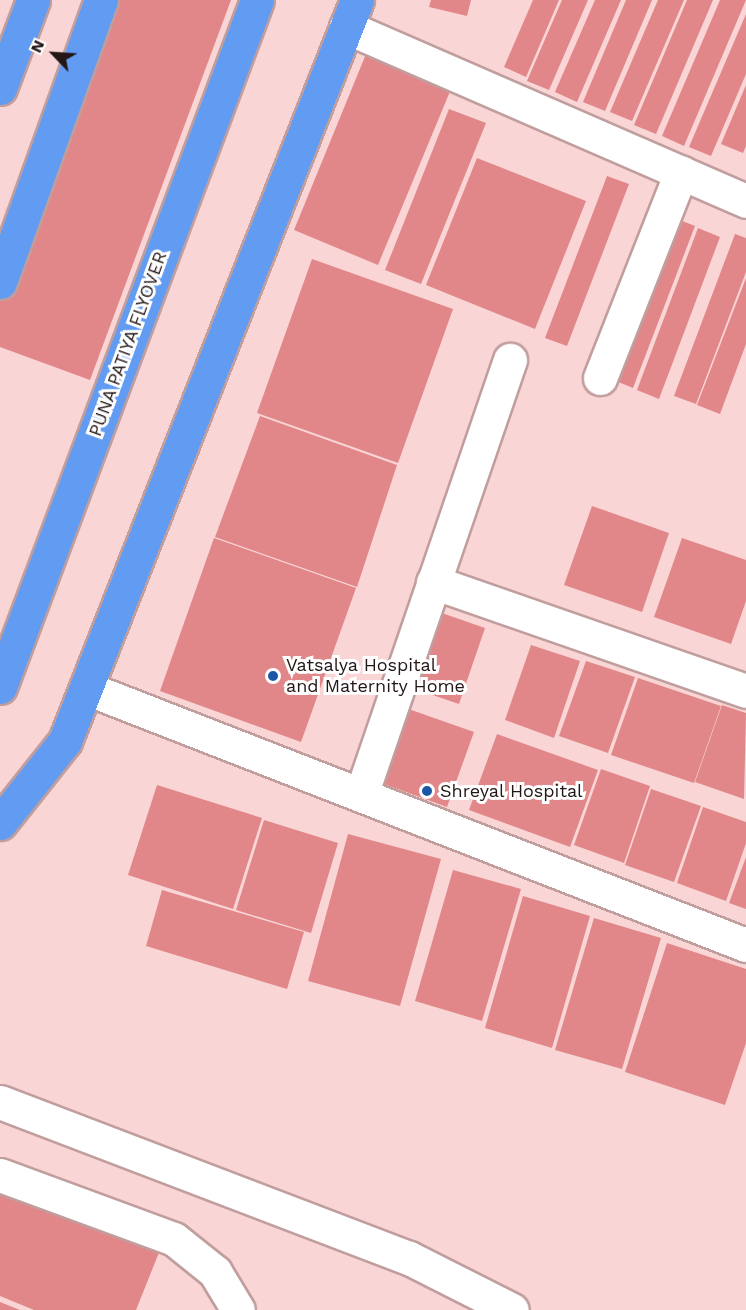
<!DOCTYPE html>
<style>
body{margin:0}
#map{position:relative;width:746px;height:1310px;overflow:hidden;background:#fad5d5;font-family:"Work Sans",sans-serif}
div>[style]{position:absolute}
.building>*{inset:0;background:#e18789}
.roads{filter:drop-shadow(2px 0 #c19e9e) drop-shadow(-2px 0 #c19e9e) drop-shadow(0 2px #c19e9e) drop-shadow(0 -2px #c19e9e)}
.minor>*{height:33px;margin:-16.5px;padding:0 16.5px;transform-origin:16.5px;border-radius:16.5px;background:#fff}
.highway>*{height:33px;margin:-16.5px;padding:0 16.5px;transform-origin:16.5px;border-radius:16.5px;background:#619cf2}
.dots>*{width:16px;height:16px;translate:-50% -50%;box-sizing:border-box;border:3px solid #fff;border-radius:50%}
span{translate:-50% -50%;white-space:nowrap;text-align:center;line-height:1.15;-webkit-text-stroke:6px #fff;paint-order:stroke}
.street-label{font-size:18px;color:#221616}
.poi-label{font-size:18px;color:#221616}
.left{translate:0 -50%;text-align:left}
.north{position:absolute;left:24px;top:24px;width:60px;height:60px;-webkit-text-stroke:4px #fff;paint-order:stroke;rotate:295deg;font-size:16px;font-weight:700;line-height:24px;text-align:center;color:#221616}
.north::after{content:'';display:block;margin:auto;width:21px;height:27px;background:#221616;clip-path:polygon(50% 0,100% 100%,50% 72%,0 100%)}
</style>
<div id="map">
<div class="building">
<div style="clip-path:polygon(101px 0,231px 0,90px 380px,0 347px,0 271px)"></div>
<div style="clip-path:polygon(431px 0,471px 0,467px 16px,429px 7px)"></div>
<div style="clip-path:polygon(533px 0,559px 0,526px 77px,504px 67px)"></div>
<div style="clip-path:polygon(562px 0,588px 0,549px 90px,527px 81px)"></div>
<div style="clip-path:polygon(595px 0,621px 0,577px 102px,555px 92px)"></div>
<div style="clip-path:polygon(626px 0,652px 0,605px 111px,583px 102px)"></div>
<div style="clip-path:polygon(658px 0,684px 0,632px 121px,610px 112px)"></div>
<div style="clip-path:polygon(687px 0,713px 0,656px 134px,634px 125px)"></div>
<div style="clip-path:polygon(720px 0,746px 0,684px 146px,662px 136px)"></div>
<div style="clip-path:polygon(746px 14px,746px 74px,711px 156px,689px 147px)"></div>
<div style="clip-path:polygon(366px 54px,451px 89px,378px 265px,294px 230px)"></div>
<div style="clip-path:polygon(746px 85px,746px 146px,743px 153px,721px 144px)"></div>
<div style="clip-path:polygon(449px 109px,486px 123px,421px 284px,385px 270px)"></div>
<div style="clip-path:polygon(477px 158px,586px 201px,535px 329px,426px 285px)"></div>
<div style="clip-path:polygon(607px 176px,629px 184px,567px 346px,545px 338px)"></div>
<div style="clip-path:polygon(672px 217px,695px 226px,633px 388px,611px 379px)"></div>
<div style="clip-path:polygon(698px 228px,720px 237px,659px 399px,637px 390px)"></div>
<div style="clip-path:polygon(735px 234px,746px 238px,746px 272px,696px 404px,674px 396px)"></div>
<div style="clip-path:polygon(312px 259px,453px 309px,398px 463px,257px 413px)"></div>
<div style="clip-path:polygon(746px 278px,746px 344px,720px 414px,697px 405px)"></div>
<div style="clip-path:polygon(260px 416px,397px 465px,357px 587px,215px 537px)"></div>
<div style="clip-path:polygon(592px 506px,669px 533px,642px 612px,564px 585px)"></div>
<div style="clip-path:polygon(214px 538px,356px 588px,301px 742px,160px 691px)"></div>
<div style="clip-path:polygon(682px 538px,746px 560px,746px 601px,731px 644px,654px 617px)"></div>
<div style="clip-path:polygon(436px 611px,485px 628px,459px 704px,409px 687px)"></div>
<div style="clip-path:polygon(531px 645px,580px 661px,554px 738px,505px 720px)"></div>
<div style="clip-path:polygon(586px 661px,635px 677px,608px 753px,559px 736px)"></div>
<div style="clip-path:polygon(638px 678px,721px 706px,694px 783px,611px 755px)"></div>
<div style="clip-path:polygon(722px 705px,746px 713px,744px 799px,695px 782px)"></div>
<div style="clip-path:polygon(400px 706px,474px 732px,447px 807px,373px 780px)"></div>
<div style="clip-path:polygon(497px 734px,598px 770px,570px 847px,469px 810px)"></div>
<div style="clip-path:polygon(601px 769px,650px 786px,624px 863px,574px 845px)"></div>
<div style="clip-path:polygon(157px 785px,262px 818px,233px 909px,128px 875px)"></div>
<div style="clip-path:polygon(651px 789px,701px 806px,674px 882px,625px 865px)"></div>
<div style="clip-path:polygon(703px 807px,746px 822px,746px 843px,726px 901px,677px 883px)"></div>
<div style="clip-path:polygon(264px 820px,338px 843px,311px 933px,236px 910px)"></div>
<div style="clip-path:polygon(348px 834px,441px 859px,400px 1006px,308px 981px)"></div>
<div style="clip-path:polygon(746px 857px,746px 909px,729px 903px)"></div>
<div style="clip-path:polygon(453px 870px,521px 889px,482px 1021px,415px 1001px)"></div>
<div style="clip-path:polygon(162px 890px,304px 932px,287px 989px,146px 946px)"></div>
<div style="clip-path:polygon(523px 896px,590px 916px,552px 1048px,485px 1028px)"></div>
<div style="clip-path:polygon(594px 918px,661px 938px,622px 1069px,555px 1050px)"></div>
<div style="clip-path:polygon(667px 943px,746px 969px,746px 1043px,725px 1105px,625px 1072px)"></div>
<div style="clip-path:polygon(0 1185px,160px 1250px,136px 1310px,34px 1310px,0 1296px)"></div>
<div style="clip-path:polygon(0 1302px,20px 1310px,0 1310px)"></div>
</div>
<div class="roads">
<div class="minor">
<div style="left:346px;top:27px;width:436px;rotate:23.5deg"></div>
<div style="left:600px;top:378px;width:221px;rotate:-68.5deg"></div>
<div style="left:433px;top:582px;width:331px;rotate:19.2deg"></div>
<div style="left:86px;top:688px;width:708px;rotate:21.28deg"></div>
<div style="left:361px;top:795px;width:460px;rotate:-71.1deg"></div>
<div style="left:0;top:1102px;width:438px;rotate:20.9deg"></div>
<div style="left:409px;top:1258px;width:115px;rotate:26.8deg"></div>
<div style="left:0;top:1175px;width:185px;rotate:20.2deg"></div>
<div style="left:174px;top:1239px;width:53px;rotate:38.8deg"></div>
<div style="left:215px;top:1272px;width:44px;rotate:58.8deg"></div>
</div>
<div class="highway">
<div style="left:0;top:88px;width:94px;rotate:-69.4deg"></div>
<div style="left:0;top:282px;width:300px;rotate:-70.3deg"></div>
<div style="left:0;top:687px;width:733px;rotate:-69.49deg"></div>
<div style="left:0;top:823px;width:105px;rotate:-51.6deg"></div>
<div style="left:65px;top:741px;width:796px;rotate:-68.49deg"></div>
</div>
</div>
<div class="dots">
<div style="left:273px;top:676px;background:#1b56a7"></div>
<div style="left:427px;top:791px;background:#1b56a7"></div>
</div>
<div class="street-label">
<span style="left:128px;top:344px;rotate:-70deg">PUNA PATIYA FLYOVER</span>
</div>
<div class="poi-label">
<span class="left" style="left:286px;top:676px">Vatsalya Hospital<br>and Maternity Home</span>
<span class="left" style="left:440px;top:791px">Shreyal Hospital</span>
</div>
<div class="north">N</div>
</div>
